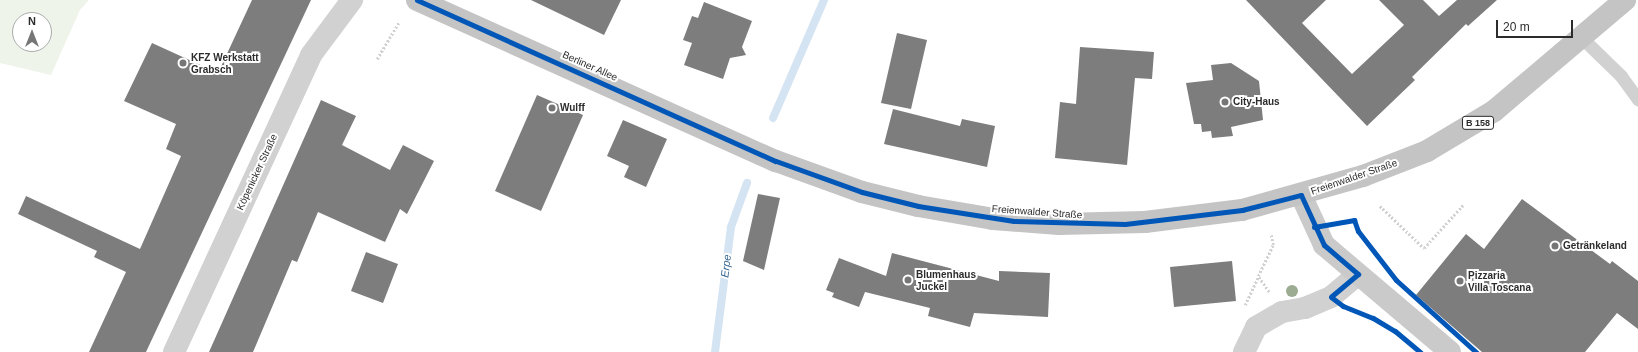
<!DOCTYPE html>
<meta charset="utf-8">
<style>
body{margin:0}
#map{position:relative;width:1638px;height:352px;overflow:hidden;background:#fff;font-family:Arial,sans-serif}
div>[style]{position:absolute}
.green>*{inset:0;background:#eef4ea}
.stream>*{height:8px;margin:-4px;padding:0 4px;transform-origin:4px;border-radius:4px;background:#d5e4f2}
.building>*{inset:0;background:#7d7d7d}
.path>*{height:2.5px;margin-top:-1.25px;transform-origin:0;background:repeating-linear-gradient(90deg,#d1d1d1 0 2px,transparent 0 4px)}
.lane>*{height:13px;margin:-6.5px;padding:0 6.5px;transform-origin:6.5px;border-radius:6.5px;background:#d1d1d1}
.street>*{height:22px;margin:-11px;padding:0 11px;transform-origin:11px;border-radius:11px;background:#d1d1d1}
.secondary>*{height:22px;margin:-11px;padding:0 11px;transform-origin:11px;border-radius:11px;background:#cacaca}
.primary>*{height:22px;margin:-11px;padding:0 11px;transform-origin:11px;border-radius:11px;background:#c4c4c4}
.cycleway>*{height:5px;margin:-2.5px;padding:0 2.5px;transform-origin:2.5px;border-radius:2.5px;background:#0057b8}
.trees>*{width:12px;height:12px;margin:-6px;border-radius:50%;background:#9cac92}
.dots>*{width:11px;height:11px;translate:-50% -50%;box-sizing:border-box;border:2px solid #fff;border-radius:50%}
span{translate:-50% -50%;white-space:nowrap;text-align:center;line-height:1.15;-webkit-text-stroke:4px #fff;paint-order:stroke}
.shield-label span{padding:1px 3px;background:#fff;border:1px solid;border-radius:3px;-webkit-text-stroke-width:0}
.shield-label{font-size:9px;color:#2c2c2c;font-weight:700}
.poi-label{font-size:10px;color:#2c2c2c;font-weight:700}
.left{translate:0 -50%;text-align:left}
.street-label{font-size:10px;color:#2c2c2c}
.water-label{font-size:11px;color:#386790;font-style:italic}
.north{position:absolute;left:12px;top:12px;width:40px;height:40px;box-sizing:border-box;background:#fff;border:1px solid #ababab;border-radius:50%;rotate:0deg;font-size:11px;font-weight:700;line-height:16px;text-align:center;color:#2c2c2c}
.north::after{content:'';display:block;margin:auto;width:14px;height:18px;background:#767676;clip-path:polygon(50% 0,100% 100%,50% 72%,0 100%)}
.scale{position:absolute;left:1496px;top:20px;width:77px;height:18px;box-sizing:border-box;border:2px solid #2c2c2c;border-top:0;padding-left:5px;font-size:12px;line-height:14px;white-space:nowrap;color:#2c2c2c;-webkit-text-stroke:3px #fff;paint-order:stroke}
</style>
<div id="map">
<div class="green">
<div style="clip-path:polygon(evenodd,0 0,89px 0,80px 10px,51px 75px,0 63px,0 0,20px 20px,44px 20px,44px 44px,20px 44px,20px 20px)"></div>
</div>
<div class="stream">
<div style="left:773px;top:118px;width:129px;rotate:-66.6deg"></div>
<div style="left:715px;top:352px;width:126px;rotate:-82.7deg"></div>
<div style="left:731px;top:227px;width:47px;rotate:-70deg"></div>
</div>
<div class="building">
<div style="clip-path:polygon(252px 0,311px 0,146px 352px,89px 352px,126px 272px,94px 257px,97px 251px,18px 214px,26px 196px,140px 249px,181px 156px,166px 149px,176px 124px,124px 101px,152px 43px,218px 73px)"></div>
<div style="clip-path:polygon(531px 0,621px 0,604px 35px)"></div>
<div style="clip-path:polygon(1246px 0,1326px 0,1302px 23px,1352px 74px,1404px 25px,1379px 0,1423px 0,1439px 16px,1457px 0,1497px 0,1468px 26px,1466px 24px,1412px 77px,1415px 80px,1367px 126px)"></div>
<div style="clip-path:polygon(704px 2px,752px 21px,742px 47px,746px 55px,730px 58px,723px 79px,684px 65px,692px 43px,683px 40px,692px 16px,698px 18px)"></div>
<div style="clip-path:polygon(897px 33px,927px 40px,911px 109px,881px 103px)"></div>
<div style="clip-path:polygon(1080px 47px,1154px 52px,1152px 79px,1135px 78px,1127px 165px,1055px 158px,1060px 102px,1076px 104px)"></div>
<div style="clip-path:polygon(1231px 63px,1259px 81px,1263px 120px,1231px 127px,1233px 136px,1212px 138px,1211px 131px,1202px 132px,1201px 124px,1194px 124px,1186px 83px,1213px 80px,1211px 65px)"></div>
<div style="clip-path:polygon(537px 95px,583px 115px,541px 211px,495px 191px)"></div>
<div style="clip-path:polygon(321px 100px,356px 116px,342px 145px,390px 170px,403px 145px,434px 161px,407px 214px,400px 209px,385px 242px,318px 212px,297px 262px,292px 260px,253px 352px,209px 352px)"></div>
<div style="clip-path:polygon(893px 109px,960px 126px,962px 119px,995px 126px,987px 167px,884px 144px)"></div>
<div style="clip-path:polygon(623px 120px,667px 139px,646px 187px,624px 177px,629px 166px,607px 156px)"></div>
<div style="clip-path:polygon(758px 194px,780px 198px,764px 270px,743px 261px)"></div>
<div style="clip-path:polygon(1522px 199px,1610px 264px,1612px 261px,1638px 281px,1638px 329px,1617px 313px,1585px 352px,1482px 352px,1416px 295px,1466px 234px,1484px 249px)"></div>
<div style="clip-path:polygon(366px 252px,398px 264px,383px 303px,351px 291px)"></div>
<div style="clip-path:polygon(892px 253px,999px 281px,999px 271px,1050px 273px,1048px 317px,974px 313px,970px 327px,928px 316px,930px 308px,865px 292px,859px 307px,832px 297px,834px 293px,826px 290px,839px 258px,886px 276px)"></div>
<div style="clip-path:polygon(1232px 261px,1236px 301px,1174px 307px,1170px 267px)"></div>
</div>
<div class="path">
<div style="left:377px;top:59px;width:43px;rotate:-59.3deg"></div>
<div style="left:1380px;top:206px;width:61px;rotate:43.7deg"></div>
<div style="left:1424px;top:248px;width:58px;rotate:-47.8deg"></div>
<div style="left:1269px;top:292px;width:19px;rotate:-125deg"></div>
<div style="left:1258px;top:276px;width:34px;rotate:-64deg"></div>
<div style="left:1273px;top:245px;width:10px;rotate:-101deg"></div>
<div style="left:1245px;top:305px;width:31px;rotate:-65deg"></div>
</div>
<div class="lane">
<div style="left:1583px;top:39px;width:53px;rotate:44.2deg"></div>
<div style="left:1621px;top:76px;width:29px;rotate:54deg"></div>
</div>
<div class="street">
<div style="left:174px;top:352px;width:327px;rotate:-65.2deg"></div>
<div style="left:311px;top:55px;width:69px;rotate:-53.3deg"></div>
<div style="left:1244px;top:352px;width:28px;rotate:-64deg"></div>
<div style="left:1256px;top:327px;width:30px;rotate:-30deg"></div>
<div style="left:1282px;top:312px;width:23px;rotate:-10deg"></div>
<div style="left:1305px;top:308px;width:28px;rotate:-23deg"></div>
<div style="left:1331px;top:297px;width:35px;rotate:-40deg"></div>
</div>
<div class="secondary">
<div style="left:1301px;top:195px;width:55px;rotate:65.3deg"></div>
<div style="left:1324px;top:245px;width:165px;rotate:40.3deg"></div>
</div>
<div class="primary">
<div style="left:417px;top:0;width:393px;rotate:24.2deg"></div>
<div style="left:776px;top:161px;width:91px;rotate:19.8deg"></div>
<div style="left:862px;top:192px;width:58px;rotate:14deg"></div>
<div style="left:918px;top:206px;width:76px;rotate:9.8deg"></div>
<div style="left:993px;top:219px;width:66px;rotate:4.3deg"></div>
<div style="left:1059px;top:224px;width:86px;rotate:-1.3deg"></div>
<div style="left:1145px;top:222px;width:98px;rotate:-7.1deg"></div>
<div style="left:1242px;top:210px;width:126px;rotate:-15.7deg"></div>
<div style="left:1363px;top:176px;width:69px;rotate:-21.3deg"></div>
<div style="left:1427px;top:151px;width:78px;rotate:-30.8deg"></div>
<div style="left:1494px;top:111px;width:172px;rotate:-40.3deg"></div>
</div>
<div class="cycleway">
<div style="left:417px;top:0;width:393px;rotate:24.2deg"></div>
<div style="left:776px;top:161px;width:91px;rotate:19.8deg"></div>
<div style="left:862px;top:192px;width:58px;rotate:14deg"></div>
<div style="left:918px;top:206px;width:97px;rotate:8.9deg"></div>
<div style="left:1014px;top:221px;width:111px;rotate:1.5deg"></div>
<div style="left:1125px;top:224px;width:118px;rotate:-6.8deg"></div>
<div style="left:1242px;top:210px;width:61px;rotate:-14.3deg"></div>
<div style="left:1301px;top:195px;width:55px;rotate:65.3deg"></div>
<div style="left:1324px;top:245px;width:45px;rotate:40.5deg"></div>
<div style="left:1358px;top:274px;width:35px;rotate:140deg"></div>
<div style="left:1331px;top:297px;width:15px;rotate:37deg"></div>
<div style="left:1343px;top:306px;width:32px;rotate:22deg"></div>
<div style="left:1373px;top:318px;width:26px;rotate:31deg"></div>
<div style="left:1395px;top:331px;width:33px;rotate:40deg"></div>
<div style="left:1314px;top:227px;width:41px;rotate:-9.9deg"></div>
<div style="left:1354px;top:220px;width:12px;rotate:70deg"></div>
<div style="left:1358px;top:231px;width:62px;rotate:52.2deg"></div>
<div style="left:1396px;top:280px;width:108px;rotate:42deg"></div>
</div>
<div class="trees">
<div style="left:1292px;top:291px"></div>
</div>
<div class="dots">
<div style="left:183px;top:63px;background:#767676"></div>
<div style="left:1225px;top:102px;background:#767676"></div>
<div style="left:552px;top:108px;background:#767676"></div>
<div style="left:1555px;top:246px;background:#767676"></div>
<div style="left:908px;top:280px;background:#767676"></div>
<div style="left:1460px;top:281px;background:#767676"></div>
</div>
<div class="shield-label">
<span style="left:1478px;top:123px">B 158</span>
</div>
<div class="poi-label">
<span class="left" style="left:191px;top:63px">KFZ Werkstatt<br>Grabsch</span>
<span class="left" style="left:1233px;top:102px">City-Haus</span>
<span class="left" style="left:560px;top:108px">Wulff</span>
<span class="left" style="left:1563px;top:246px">Getränkeland</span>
<span class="left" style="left:916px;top:280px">Blumenhaus<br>Juckel</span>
<span class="left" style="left:1468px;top:281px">Pizzaria<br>Villa Toscana</span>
</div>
<div class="street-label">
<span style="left:590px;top:66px;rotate:24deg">Berliner Allee</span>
<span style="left:257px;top:172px;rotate:-65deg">Köpenicker Straße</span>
<span style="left:1354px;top:177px;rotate:-19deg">Freienwalder Straße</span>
<span style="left:1037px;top:212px;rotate:4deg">Freienwalder Straße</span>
</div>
<div class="water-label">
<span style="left:726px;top:266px;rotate:-83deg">Erpe</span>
</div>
<div class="north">N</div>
<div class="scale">20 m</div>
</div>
